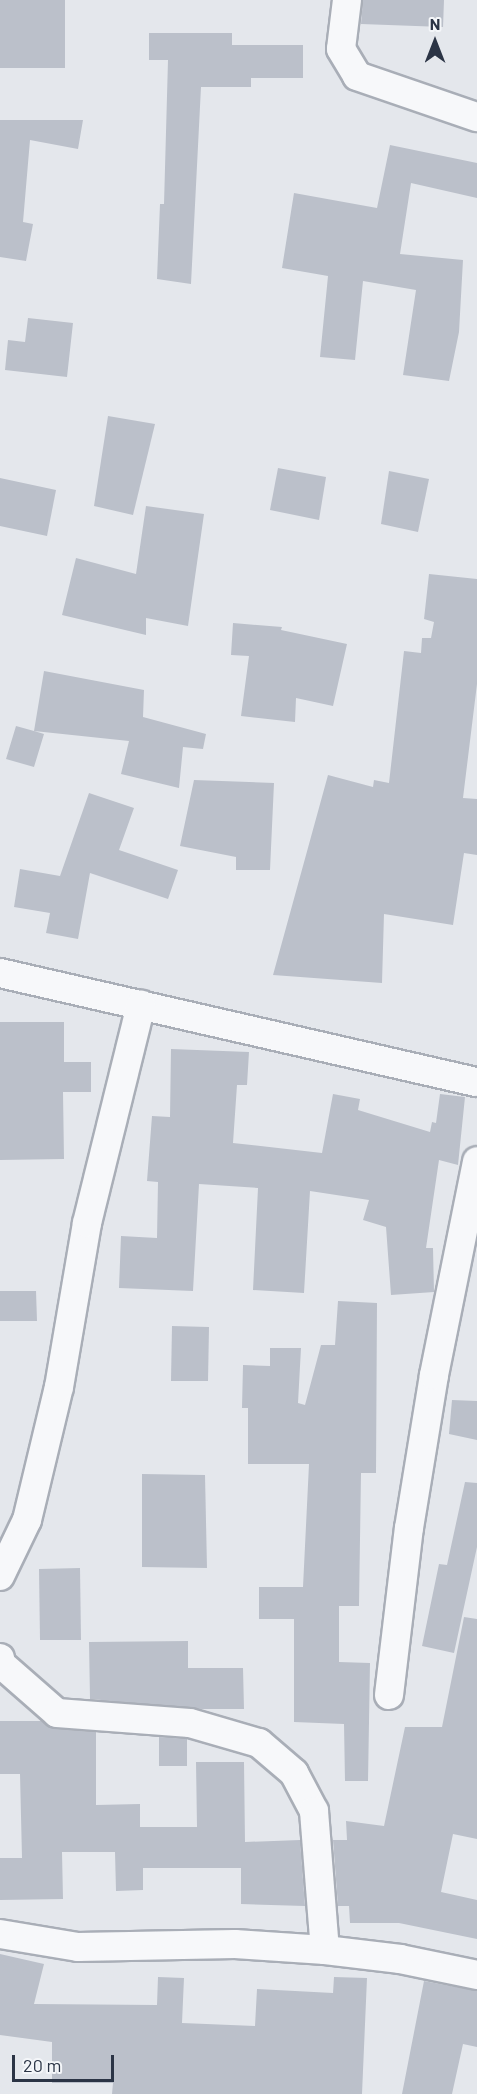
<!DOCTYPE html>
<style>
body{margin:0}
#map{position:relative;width:477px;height:2094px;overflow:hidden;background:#e4e7ec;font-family:Barlow,sans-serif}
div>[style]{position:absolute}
.building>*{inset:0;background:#bbc0ca}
.roads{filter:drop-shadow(2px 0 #a9aeb7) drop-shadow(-2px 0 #a9aeb7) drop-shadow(0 2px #a9aeb7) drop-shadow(0 -2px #a9aeb7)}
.minor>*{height:28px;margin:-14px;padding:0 14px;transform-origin:14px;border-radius:14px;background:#f7f8fa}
span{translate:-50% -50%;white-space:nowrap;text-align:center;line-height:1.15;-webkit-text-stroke:4.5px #f4f6f9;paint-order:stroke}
.north{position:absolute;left:405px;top:12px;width:60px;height:60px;-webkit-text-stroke:4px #f4f6f9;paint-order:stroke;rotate:0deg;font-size:16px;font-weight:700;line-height:24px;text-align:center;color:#2b3445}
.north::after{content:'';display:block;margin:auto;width:21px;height:27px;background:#2b3445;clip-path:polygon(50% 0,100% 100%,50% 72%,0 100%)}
.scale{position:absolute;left:12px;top:2055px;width:102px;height:27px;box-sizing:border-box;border:3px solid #2b3445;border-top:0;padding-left:8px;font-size:18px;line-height:21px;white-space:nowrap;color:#2b3445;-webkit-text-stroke:4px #f4f6f9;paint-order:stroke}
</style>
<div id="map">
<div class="building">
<div style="clip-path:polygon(0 0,65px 0,65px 68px,0 68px)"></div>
<div style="clip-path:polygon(363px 0,444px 0,443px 27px,361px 24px)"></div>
<div style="clip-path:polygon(149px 33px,232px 33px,232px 45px,303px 45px,303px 78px,251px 78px,251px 87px,201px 87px,191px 284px,157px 279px,160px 204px,164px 204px,168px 60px,149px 60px)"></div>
<div style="clip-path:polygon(0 120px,83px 120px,78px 149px,30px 140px,23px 222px,33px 224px,26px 261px,0 257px)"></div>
<div style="clip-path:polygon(390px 145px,477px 163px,477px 198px,411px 183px,400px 254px,463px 260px,459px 332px,449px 381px,403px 375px,416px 290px,363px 281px,355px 360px,320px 357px,328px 276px,282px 268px,294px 193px,377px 208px)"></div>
<div style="clip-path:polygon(28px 318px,73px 323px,67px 377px,5px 370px,8px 340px,25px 342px)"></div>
<div style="clip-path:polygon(108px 416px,155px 424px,133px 515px,94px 506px)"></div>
<div style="clip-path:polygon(278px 468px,326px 477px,319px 520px,270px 510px)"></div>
<div style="clip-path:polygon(389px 471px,429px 479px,418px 532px,381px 524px)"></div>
<div style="clip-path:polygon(0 478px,56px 490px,47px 536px,0 526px)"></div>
<div style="clip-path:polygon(146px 506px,204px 514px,188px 626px,146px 618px,146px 635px,62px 615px,76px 558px,136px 574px)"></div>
<div style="clip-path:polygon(429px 574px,477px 579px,477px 684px,463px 798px,477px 799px,477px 855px,464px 853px,453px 925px,384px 914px,382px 983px,273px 975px,328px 775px,373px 787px,374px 780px,389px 783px,404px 651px,421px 653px,422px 638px,431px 638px,434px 622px,424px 619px)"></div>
<div style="clip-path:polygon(233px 623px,282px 627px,281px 630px,347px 644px,333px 706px,296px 698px,295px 722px,241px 716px,249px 656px,231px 655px)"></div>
<div style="clip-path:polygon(44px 671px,144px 690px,143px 717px,206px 734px,203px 749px,183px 747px,179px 788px,121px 774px,129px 741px,34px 731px,44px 734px,34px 767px,6px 759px,16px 726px,34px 731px)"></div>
<div style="clip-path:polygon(194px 780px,274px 783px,270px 870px,236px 870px,236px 857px,180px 846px)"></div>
<div style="clip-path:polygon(89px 793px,134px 808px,119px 850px,178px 870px,168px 899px,90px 873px,78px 939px,46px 933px,50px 913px,14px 907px,20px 869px,60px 876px)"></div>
<div style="clip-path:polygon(0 1022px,64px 1022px,64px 1062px,91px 1062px,91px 1092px,63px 1092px,64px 1159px,0 1160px)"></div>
<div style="clip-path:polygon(171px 1049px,249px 1052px,247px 1085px,237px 1085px,233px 1143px,322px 1153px,333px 1094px,360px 1099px,358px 1110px,430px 1132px,432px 1122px,436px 1123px,440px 1094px,465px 1097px,458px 1165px,439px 1160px,426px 1248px,433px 1248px,434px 1292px,391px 1295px,386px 1227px,363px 1220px,369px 1200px,310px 1191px,304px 1293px,253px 1290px,258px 1188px,199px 1184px,193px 1291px,119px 1288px,121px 1236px,157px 1238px,158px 1182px,147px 1181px,152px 1116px,170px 1117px)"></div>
<div style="clip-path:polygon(0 1291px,36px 1291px,37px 1321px,0 1321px)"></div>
<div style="clip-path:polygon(338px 1301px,377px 1303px,376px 1473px,361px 1473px,359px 1606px,339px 1606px,339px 1662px,370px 1663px,368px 1781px,345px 1781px,344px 1724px,294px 1722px,294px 1619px,259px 1619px,259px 1587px,303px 1587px,309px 1464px,248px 1464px,248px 1408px,242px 1408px,243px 1365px,270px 1366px,270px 1348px,301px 1348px,298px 1403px,305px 1405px,321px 1345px,335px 1345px)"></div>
<div style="clip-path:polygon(172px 1326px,209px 1327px,208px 1381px,171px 1381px)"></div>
<div style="clip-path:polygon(452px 1400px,477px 1401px,477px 1440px,449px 1434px)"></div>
<div style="clip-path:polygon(142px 1474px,205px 1475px,207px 1568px,142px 1567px)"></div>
<div style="clip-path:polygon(465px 1482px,477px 1483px,477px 1547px,454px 1653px,422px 1646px,439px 1564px,447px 1565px)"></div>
<div style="clip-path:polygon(80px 1568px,81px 1640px,40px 1640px,39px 1569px)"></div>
<div style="clip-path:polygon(464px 1617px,477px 1619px,477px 1839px,453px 1834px,441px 1892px,477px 1900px,477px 1939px,399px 1923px,350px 1923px,349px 1906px,338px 1906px,333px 1840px,347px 1840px,346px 1821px,384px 1826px,405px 1727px,442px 1727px)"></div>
<div style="clip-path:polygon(188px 1641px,188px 1668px,243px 1668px,244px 1709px,202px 1709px,90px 1699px,89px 1642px)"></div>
<div style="clip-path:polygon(0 1721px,41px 1721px,56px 1729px,96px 1732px,96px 1805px,140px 1804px,140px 1827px,197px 1827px,196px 1762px,244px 1762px,245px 1842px,300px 1840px,305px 1906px,241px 1904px,241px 1868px,143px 1868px,143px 1890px,116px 1891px,115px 1852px,62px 1852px,63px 1899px,0 1900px,0 1858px,22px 1858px,20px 1774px,0 1774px)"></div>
<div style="clip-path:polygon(159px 1737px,187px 1739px,187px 1766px,159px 1766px)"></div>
<div style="clip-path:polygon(0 1954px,44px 1964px,34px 2004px,157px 2005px,158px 1977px,184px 1978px,182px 2023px,255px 2026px,257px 1989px,333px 1993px,334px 1977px,367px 1978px,362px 2094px,112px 2094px,113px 2083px,52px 2083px,52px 2042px,0 2035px)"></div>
<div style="clip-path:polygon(424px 1981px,477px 1991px,477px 2047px,463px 2044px,452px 2094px,402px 2094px)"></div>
</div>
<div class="roads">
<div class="minor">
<div style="left:347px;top:0;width:49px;rotate:97deg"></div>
<div style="left:341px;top:49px;width:31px;rotate:59deg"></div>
<div style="left:357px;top:76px;width:127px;rotate:18.9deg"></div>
<div style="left:0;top:973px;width:489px;rotate:12.9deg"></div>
<div style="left:0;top:1576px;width:62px;rotate:-64.3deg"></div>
<div style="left:27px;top:1520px;width:137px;rotate:-76.5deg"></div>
<div style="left:59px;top:1387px;width:166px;rotate:-80.3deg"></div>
<div style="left:87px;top:1223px;width:225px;rotate:-76.1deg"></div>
<div style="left:0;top:1658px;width:6px;rotate:81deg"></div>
<div style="left:1px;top:1664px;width:74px;rotate:41.2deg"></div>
<div style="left:57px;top:1713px;width:133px;rotate:4.3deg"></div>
<div style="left:190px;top:1723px;width:72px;rotate:16.2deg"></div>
<div style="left:259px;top:1743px;width:46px;rotate:40.6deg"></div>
<div style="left:294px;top:1773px;width:43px;rotate:62.2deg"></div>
<div style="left:314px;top:1811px;width:139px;rotate:85.5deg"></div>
<div style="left:389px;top:1695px;width:168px;rotate:-83.2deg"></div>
<div style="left:409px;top:1528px;width:155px;rotate:-80.7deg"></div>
<div style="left:434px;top:1375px;width:218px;rotate:-78.6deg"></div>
<div style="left:0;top:1934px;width:79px;rotate:9.5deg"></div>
<div style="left:78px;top:1947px;width:157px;rotate:-1.1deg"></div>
<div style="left:235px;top:1944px;width:90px;rotate:3.8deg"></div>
<div style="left:325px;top:1950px;width:76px;rotate:6.8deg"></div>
<div style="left:400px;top:1959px;width:79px;rotate:11.7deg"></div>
</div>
</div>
<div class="north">N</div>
<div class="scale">20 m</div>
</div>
